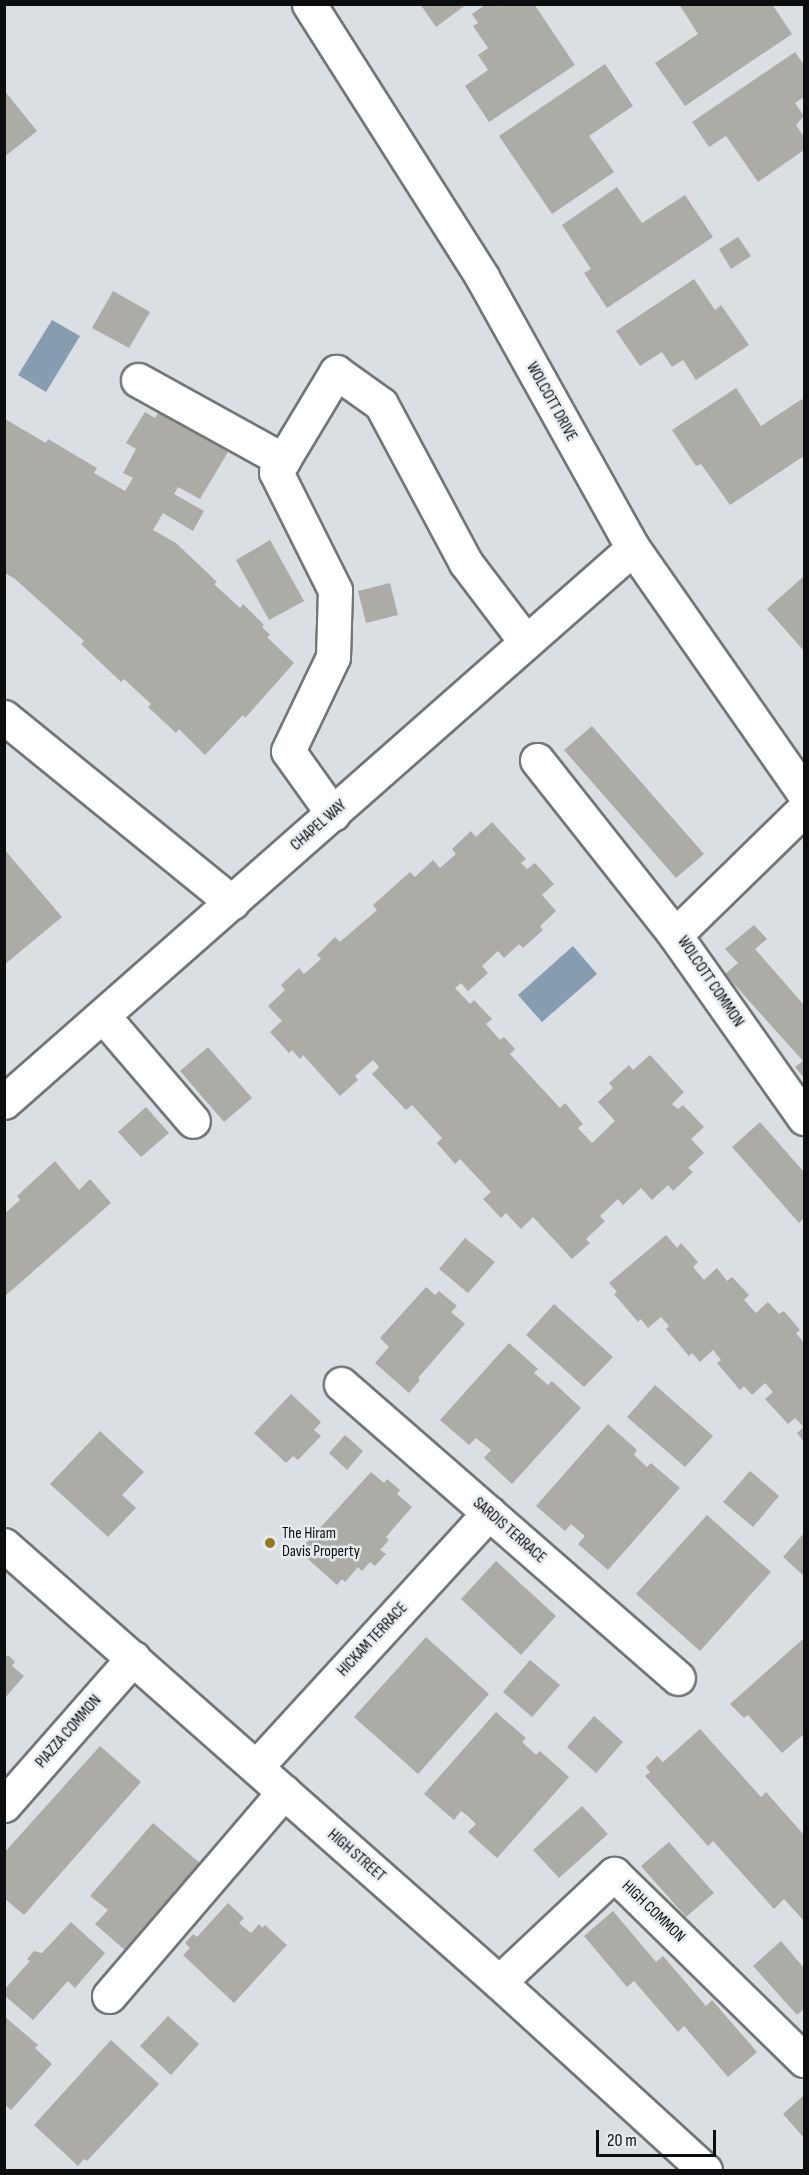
<!DOCTYPE html>
<style>
body{margin:0}
#map{position:relative;width:809px;height:2175px;overflow:hidden;background:#dadfe4;font-family:"Sofia Sans Condensed",sans-serif}
div>[style]{position:absolute}
.water>*{inset:0;background:#859cb1}
.building>*{inset:0;background:#adaba5}
.roads{filter:drop-shadow(2px 0 #71767a) drop-shadow(-2px 0 #71767a) drop-shadow(0 2px #71767a) drop-shadow(0 -2px #71767a)}
.minor>*{height:33px;margin:-16.5px;padding:0 16.5px;transform-origin:16.5px;border-radius:16.5px;background:#fff}
.dots>*{width:16px;height:16px;translate:-50% -50%;box-sizing:border-box;border:3px solid #e7ecf1;border-radius:50%}
span{translate:-50% -50%;white-space:nowrap;text-align:center;line-height:1.15;-webkit-text-stroke:5px #e7ecf1;paint-order:stroke}
.street-label{font-size:16px;color:#0b0d0f}
.poi-label{font-size:16px;color:#0b0d0f}
.left{translate:0 -50%;text-align:left}
.frame{position:absolute;inset:0;border:6px solid #0b0d0f;pointer-events:none}
.scale{position:absolute;left:596px;top:2130px;width:120px;height:27px;box-sizing:border-box;border:3px solid #0b0d0f;border-top:0;padding-left:8px;font-size:18px;line-height:21px;white-space:nowrap;color:#0b0d0f;-webkit-text-stroke:4px #e7ecf1;paint-order:stroke}
</style>
<div id="map">
<div class="water">
<div style="clip-path:polygon(52px 320px,80px 336px,46px 392px,18px 375px)"></div>
<div style="clip-path:polygon(573px 946px,597px 974px,542px 1022px,518px 995px)"></div>
</div>
<div class="building">
<div style="clip-path:polygon(420px 4px,467px 4px,436px 27px)"></div>
<div style="clip-path:polygon(486px 4px,499px 4px,501px 7px,506px 4px,534px 4px,575px 65px,489px 122px,465px 86px,488px 70px,478px 55px,488px 48px,473px 26px,478px 23px,472px 14px)"></div>
<div style="clip-path:polygon(679px 4px,772px 4px,792px 34px,685px 106px,655px 63px,698px 34px)"></div>
<div style="clip-path:polygon(795px 52px,804px 65px,804px 97px,795px 103px,804px 116px,796px 125px,804px 137px,804px 150px,758px 182px,726px 136px,709px 147px,692px 122px)"></div>
<div style="clip-path:polygon(605px 64px,633px 106px,589px 136px,614px 172px,552px 214px,499px 136px)"></div>
<div style="clip-path:polygon(4px 90px,37px 131px,4px 157px)"></div>
<div style="clip-path:polygon(617px 187px,642px 223px,685px 195px,713px 237px,607px 308px,584px 273px,591px 269px,562px 225px)"></div>
<div style="clip-path:polygon(738px 237px,751px 256px,731px 269px,719px 249px)"></div>
<div style="clip-path:polygon(694px 279px,715px 310px,721px 305px,749px 345px,696px 380px,683px 360px,672px 367px,662px 352px,640px 366px,616px 331px)"></div>
<div style="clip-path:polygon(113px 291px,150px 312px,129px 348px,92px 328px)"></div>
<div style="clip-path:polygon(736px 388px,761px 426px,802px 399px,804px 403px,804px 456px,730px 505px,701px 464px,696px 466px,672px 430px)"></div>
<div style="clip-path:polygon(159px 411px,228px 452px,200px 499px,178px 487px,174px 494px,204px 511px,193px 531px,163px 513px,153px 530px,176px 543px,217px 582px,214px 584px,240px 608px,243px 604px,264px 625px,262px 627px,270px 635px,267px 637px,294px 663px,245px 718px,243px 715px,205px 755px,179px 729px,176px 733px,148px 707px,151px 704px,124px 679px,121px 682px,81px 644px,84px 641px,15px 579px,5px 573px,5px 419px,46px 443px,48px 439px,97px 468px,94px 473px,125px 491px,133px 478px,123px 473px,136px 449px,126px 443px,145px 412px,155px 418px)"></div>
<div style="clip-path:polygon(270px 540px,304px 601px,269px 620px,236px 560px)"></div>
<div style="clip-path:polygon(804px 576px,804px 651px,767px 609px)"></div>
<div style="clip-path:polygon(390px 583px,398px 615px,366px 623px,358px 591px)"></div>
<div style="clip-path:polygon(592px 726px,704px 854px,676px 878px,564px 750px)"></div>
<div style="clip-path:polygon(492px 822px,526px 859px,521px 863px,527px 869px,535px 863px,554px 884px,542px 895px,556px 911px,540px 926px,543px 930px,523px 948px,519px 944px,504px 958px,498px 951px,482px 966px,488px 973px,468px 991px,461px 983px,455px 988px,470px 1004px,474px 1000px,492px 1019px,486px 1024px,500px 1040px,504px 1037px,515px 1049px,510px 1054px,560px 1108px,565px 1103px,583px 1124px,578px 1128px,592px 1143px,615px 1121px,598px 1102px,613px 1088px,609px 1083px,629px 1065px,633px 1070px,650px 1055px,684px 1092px,672px 1104px,678px 1109px,683px 1105px,704px 1127px,691px 1139px,704px 1153px,688px 1168px,693px 1172px,673px 1191px,668px 1185px,652px 1200px,641px 1188px,623px 1205px,618px 1199px,600px 1216px,605px 1221px,586px 1239px,590px 1243px,572px 1259px,533px 1217px,521px 1229px,506px 1213px,501px 1218px,483px 1199px,491px 1192px,460px 1159px,455px 1164px,437px 1143px,442px 1138px,412px 1105px,406px 1110px,372px 1074px,379px 1067px,373px 1060px,355px 1076px,358px 1080px,340px 1096px,303px 1055px,300px 1059px,292px 1050px,289px 1053px,270px 1032px,282px 1021px,268px 1006px,285px 990px,281px 985px,299px 968px,304px 974px,321px 959px,317px 955px,335px 937px,340px 942px,377px 910px,373px 905px,410px 872px,415px 877px,433px 860px,440px 868px,456px 854px,452px 849px,471px 831px,476px 837px)"></div>
<div style="clip-path:polygon(4px 849px,62px 917px,4px 965px)"></div>
<div style="clip-path:polygon(754px 925px,767px 939px,755px 949px,804px 1005px,804px 1078px,795px 1067px,803px 1061px,725px 974px,738px 963px,725px 949px)"></div>
<div style="clip-path:polygon(208px 1047px,252px 1098px,224px 1122px,180px 1071px)"></div>
<div style="clip-path:polygon(146px 1107px,169px 1133px,141px 1157px,118px 1132px)"></div>
<div style="clip-path:polygon(760px 1122px,804px 1172px,804px 1218px,799px 1223px,732px 1147px)"></div>
<div style="clip-path:polygon(55px 1161px,79px 1190px,90px 1179px,111px 1203px,4px 1297px,4px 1214px,20px 1200px,17px 1196px)"></div>
<div style="clip-path:polygon(666px 1235px,677px 1248px,681px 1243px,698px 1262px,693px 1267px,704px 1280px,717px 1268px,727px 1281px,732px 1277px,749px 1295px,744px 1300px,756px 1313px,768px 1302px,779px 1314px,784px 1311px,800px 1330px,796px 1333px,804px 1343px,804px 1442px,797px 1433px,804px 1427px,795px 1418px,788px 1424px,765px 1399px,773px 1392px,765px 1383px,752px 1395px,744px 1386px,740px 1390px,717px 1363px,721px 1360px,713px 1350px,700px 1362px,692px 1353px,689px 1356px,666px 1329px,669px 1326px,661px 1317px,648px 1328px,641px 1319px,638px 1322px,614px 1294px,617px 1292px,609px 1283px)"></div>
<div style="clip-path:polygon(465px 1238px,495px 1262px,468px 1293px,439px 1269px)"></div>
<div style="clip-path:polygon(426px 1287px,435px 1295px,439px 1291px,457px 1306px,451px 1312px,465px 1324px,418px 1378px,420px 1380px,409px 1393px,375px 1363px,389px 1347px,380px 1338px)"></div>
<div style="clip-path:polygon(554px 1304px,613px 1357px,584px 1387px,526px 1335px)"></div>
<div style="clip-path:polygon(509px 1343px,538px 1369px,534px 1373px,548px 1385px,552px 1381px,581px 1408px,512px 1484px,484px 1458px,491px 1450px,476px 1438px,469px 1445px,440px 1420px)"></div>
<div style="clip-path:polygon(655px 1385px,713px 1436px,685px 1467px,627px 1417px)"></div>
<div style="clip-path:polygon(291px 1394px,321px 1422px,314px 1430px,321px 1436px,298px 1460px,293px 1456px,286px 1463px,254px 1433px)"></div>
<div style="clip-path:polygon(608px 1424px,637px 1450px,634px 1455px,647px 1467px,651px 1463px,680px 1488px,608px 1570px,578px 1544px,585px 1536px,571px 1524px,565px 1531px,536px 1506px)"></div>
<div style="clip-path:polygon(100px 1431px,144px 1472px,122px 1495px,136px 1508px,108px 1537px,50px 1484px)"></div>
<div style="clip-path:polygon(345px 1435px,363px 1451px,347px 1470px,329px 1453px)"></div>
<div style="clip-path:polygon(750px 1471px,779px 1496px,753px 1527px,723px 1502px)"></div>
<div style="clip-path:polygon(371px 1472px,384px 1483px,387px 1479px,400px 1490px,397px 1494px,412px 1507px,386px 1537px,389px 1540px,380px 1550px,386px 1554px,375px 1566px,370px 1562px,362px 1571px,358px 1567px,345px 1582px,342px 1579px,337px 1585px,299px 1551px)"></div>
<div style="clip-path:polygon(707px 1515px,771px 1572px,700px 1651px,636px 1594px)"></div>
<div style="clip-path:polygon(804px 1533px,804px 1576px,783px 1557px)"></div>
<div style="clip-path:polygon(496px 1561px,556px 1616px,521px 1655px,461px 1599px)"></div>
<div style="clip-path:polygon(426px 1637px,489px 1694px,418px 1774px,354px 1717px)"></div>
<div style="clip-path:polygon(804px 1638px,804px 1734px,782px 1753px,748px 1715px,744px 1718px,730px 1704px)"></div>
<div style="clip-path:polygon(8px 1655px,15px 1662px,12px 1666px,24px 1676px,4px 1699px,4px 1659px)"></div>
<div style="clip-path:polygon(530px 1660px,560px 1685px,532px 1717px,503px 1692px)"></div>
<div style="clip-path:polygon(496px 1712px,526px 1738px,522px 1742px,536px 1755px,540px 1751px,569px 1777px,497px 1858px,468px 1832px,476px 1824px,469px 1817px,461px 1811px,454px 1820px,424px 1794px)"></div>
<div style="clip-path:polygon(594px 1716px,623px 1742px,596px 1773px,567px 1747px)"></div>
<div style="clip-path:polygon(700px 1729px,761px 1797px,766px 1792px,804px 1835px,804px 1921px,784px 1899px,774px 1909px,713px 1841px,708px 1846px,645px 1776px,650px 1772px,646px 1767px,657px 1756px,663px 1762px)"></div>
<div style="clip-path:polygon(100px 1746px,141px 1782px,24px 1915px,4px 1898px,4px 1853px)"></div>
<div style="clip-path:polygon(582px 1806px,608px 1834px,559px 1878px,533px 1850px)"></div>
<div style="clip-path:polygon(153px 1823px,201px 1864px,126px 1951px,95px 1924px,108px 1910px,90px 1896px)"></div>
<div style="clip-path:polygon(669px 1842px,714px 1893px,686px 1917px,641px 1866px)"></div>
<div style="clip-path:polygon(228px 1903px,244px 1918px,239px 1923px,251px 1933px,259px 1924px,262px 1928px,265px 1925px,287px 1945px,234px 2003px,183px 1955px,190px 1948px,185px 1943px,193px 1934px,197px 1937px)"></div>
<div style="clip-path:polygon(613px 1911px,656px 1962px,663px 1956px,706px 2006px,712px 2000px,757px 2052px,728px 2077px,684px 2026px,678px 2032px,634px 1981px,627px 1987px,584px 1936px)"></div>
<div style="clip-path:polygon(71px 1922px,105px 1953px,75px 1988px,68px 1981px,33px 2020px,4px 1995px,4px 1990px,30px 1961px,27px 1959px,34px 1951px,42px 1953px)"></div>
<div style="clip-path:polygon(781px 1941px,804px 1968px,804px 2009px,797px 2015px,753px 1966px)"></div>
<div style="clip-path:polygon(4px 2016px,38px 2045px,35px 2048px,52px 2064px,11px 2110px,4px 2104px)"></div>
<div style="clip-path:polygon(168px 2016px,199px 2044px,171px 2075px,140px 2046px)"></div>
<div style="clip-path:polygon(111px 2040px,159px 2084px,87px 2161px,84px 2159px,78px 2166px,34px 2125px)"></div>
<div style="clip-path:polygon(804px 2095px,804px 2138px,783px 2114px)"></div>
</div>
<div class="roads">
<div class="minor">
<div style="left:309px;top:4px;width:323px;rotate:57.6deg"></div>
<div style="left:482px;top:277px;width:310px;rotate:60.9deg"></div>
<div style="left:633px;top:548px;width:299px;rotate:55.1deg"></div>
<div style="left:138px;top:380px;width:166px;rotate:28.9deg"></div>
<div style="left:4px;top:717px;width:294px;rotate:39.1deg"></div>
<div style="left:537px;top:760px;width:223px;rotate:51.7deg"></div>
<div style="left:804px;top:809px;width:180px;rotate:135.7deg"></div>
<div style="left:675px;top:935px;width:224px;rotate:54.8deg"></div>
<div style="left:333px;top:814px;width:77px;rotate:-125.5deg"></div>
<div style="left:288px;top:751px;width:104px;rotate:-64.4deg"></div>
<div style="left:333px;top:657px;width:67px;rotate:-88.3deg"></div>
<div style="left:335px;top:590px;width:132px;rotate:-116.6deg"></div>
<div style="left:276px;top:472px;width:117px;rotate:-59deg"></div>
<div style="left:336px;top:372px;width:55px;rotate:35.4deg"></div>
<div style="left:381px;top:404px;width:180px;rotate:61.9deg"></div>
<div style="left:466px;top:563px;width:99px;rotate:52.8deg"></div>
<div style="left:103px;top:1016px;width:138px;rotate:49.4deg"></div>
<div style="left:4px;top:1102px;width:838px;rotate:-41.37deg"></div>
<div style="left:341px;top:1384px;width:447px;rotate:41.1deg"></div>
<div style="left:4px;top:1545px;width:660px;rotate:41.44deg"></div>
<div style="left:499px;top:1982px;width:279px;rotate:42.4deg"></div>
<div style="left:256px;top:1767px;width:345px;rotate:-47.5deg"></div>
<div style="left:4px;top:1805px;width:196px;rotate:-48.7deg"></div>
<div style="left:499px;top:1982px;width:158px;rotate:-43.2deg"></div>
<div style="left:614px;top:1874px;width:266px;rotate:44.4deg"></div>
<div style="left:109px;top:1996px;width:269px;rotate:-49.4deg"></div>
</div>
</div>
<div class="dots">
<div style="left:270px;top:1543px;background:#957920"></div>
</div>
<div class="street-label">
<span style="left:551px;top:402px;rotate:61deg">WOLCOTT DRIVE</span>
<span style="left:319px;top:826px;rotate:-41deg">CHAPEL WAY</span>
<span style="left:710px;top:982px;rotate:56deg">WOLCOTT COMMON</span>
<span style="left:509px;top:1531px;rotate:41deg">SARDIS TERRACE</span>
<span style="left:373px;top:1640px;rotate:-47deg">HICKAM TERRACE</span>
<span style="left:69px;top:1732px;rotate:-49deg">PIAZZA COMMON</span>
<span style="left:356px;top:1856px;rotate:41deg">HIGH STREET</span>
<span style="left:653px;top:1912px;rotate:44deg">HIGH COMMON</span>
</div>
<div class="poi-label">
<span class="left" style="left:282px;top:1543px">The Hiram<br>Davis Property</span>
</div>
<div class="frame"></div>
<div class="scale">20 m</div>
</div>
